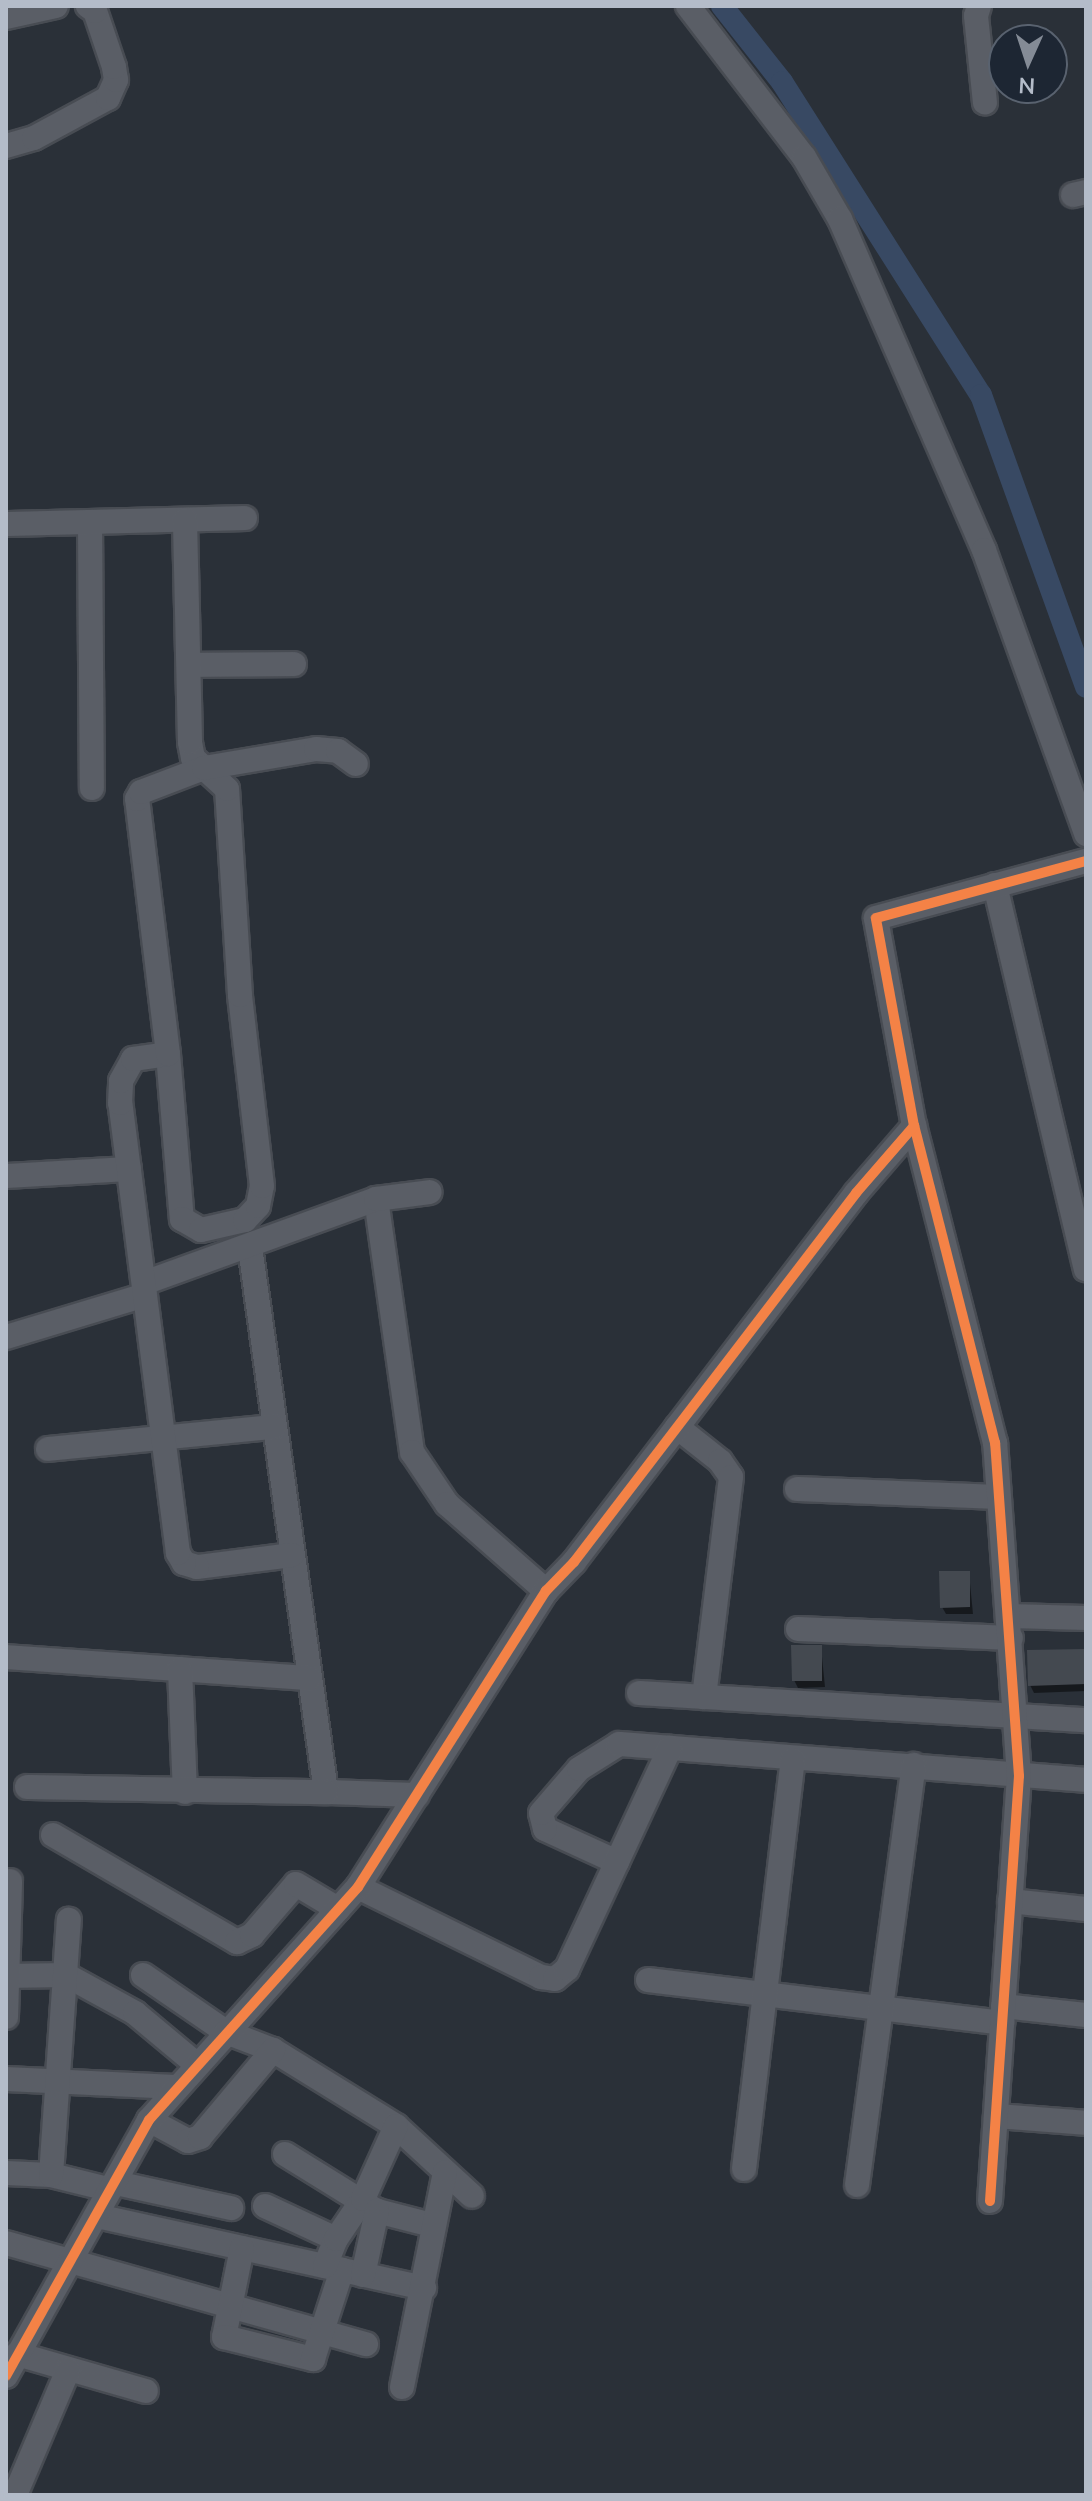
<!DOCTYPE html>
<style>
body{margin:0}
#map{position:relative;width:1092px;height:2501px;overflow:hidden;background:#2a3038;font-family:Mulish,sans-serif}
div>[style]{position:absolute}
.shadow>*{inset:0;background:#0007}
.canal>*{height:22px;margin:-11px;padding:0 11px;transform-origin:11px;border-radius:11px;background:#384963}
.building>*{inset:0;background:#444950}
.roads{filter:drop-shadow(2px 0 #484c53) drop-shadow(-2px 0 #484c53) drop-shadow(0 2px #484c53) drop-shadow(0 -2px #484c53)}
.minor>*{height:24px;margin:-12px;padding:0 12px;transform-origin:12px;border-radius:12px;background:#5a5e66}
.cycleway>*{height:10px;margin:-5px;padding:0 5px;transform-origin:5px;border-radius:5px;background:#f48246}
span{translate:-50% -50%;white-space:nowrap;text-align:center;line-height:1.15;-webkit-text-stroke:7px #1d2633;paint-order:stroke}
.frame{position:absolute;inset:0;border:8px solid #b4bcc9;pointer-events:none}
.north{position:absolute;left:988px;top:24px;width:80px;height:80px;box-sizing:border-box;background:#1d2633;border:2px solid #59626f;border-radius:50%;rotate:183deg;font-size:22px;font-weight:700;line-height:32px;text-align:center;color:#b4bcc9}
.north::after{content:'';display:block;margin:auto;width:28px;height:36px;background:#848b96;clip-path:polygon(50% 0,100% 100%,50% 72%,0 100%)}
</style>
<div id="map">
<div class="shadow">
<div style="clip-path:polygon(969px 1573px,973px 1614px,946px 1614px,942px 1607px)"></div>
<div style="clip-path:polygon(821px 1647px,825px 1687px,798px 1688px,794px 1680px)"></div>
<div style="clip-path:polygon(1086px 1652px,1086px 1691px,1034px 1693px,1030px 1685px)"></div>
</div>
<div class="canal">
<div style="left:722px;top:6px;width:97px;rotate:51.7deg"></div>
<div style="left:782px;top:82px;width:371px;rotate:57.6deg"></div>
<div style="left:981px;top:395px;width:310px;rotate:70.2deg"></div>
</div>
<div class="building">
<div style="clip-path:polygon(939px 1571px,970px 1571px,970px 1607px,940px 1608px)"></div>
<div style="clip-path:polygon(791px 1645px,822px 1645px,822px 1681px,792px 1681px)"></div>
<div style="clip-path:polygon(1086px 1649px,1086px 1684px,1028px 1686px,1027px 1650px)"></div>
</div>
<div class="roads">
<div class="minor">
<div style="left:688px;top:6px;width:190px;rotate:52.5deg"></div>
<div style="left:804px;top:157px;width:72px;rotate:59.9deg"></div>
<div style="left:840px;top:219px;width:361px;rotate:66.5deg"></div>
<div style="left:984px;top:550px;width:302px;rotate:70.2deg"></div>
<div style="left:979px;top:6px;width:10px;rotate:107deg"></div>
<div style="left:976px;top:16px;width:87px;rotate:84.1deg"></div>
<div style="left:6px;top:17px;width:51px;rotate:-12.4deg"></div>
<div style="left:6px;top:146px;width:29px;rotate:-16deg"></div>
<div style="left:34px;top:138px;width:84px;rotate:-28.4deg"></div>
<div style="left:108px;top:98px;width:20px;rotate:-66deg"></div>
<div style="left:116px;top:80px;width:13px;rotate:-99deg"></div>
<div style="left:114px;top:67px;width:59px;rotate:-108.7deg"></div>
<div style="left:95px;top:11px;width:9px;rotate:-144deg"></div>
<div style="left:1073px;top:195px;width:13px;rotate:-13deg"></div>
<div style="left:90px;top:522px;width:266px;rotate:89.6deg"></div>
<div style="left:6px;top:524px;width:239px;rotate:-1.4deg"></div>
<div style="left:189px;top:665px;width:105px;rotate:-0.5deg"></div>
<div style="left:995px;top:885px;width:395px;rotate:76.7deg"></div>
<div style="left:168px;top:1054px;width:166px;rotate:85.2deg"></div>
<div style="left:182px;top:1219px;width:22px;rotate:30deg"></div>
<div style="left:201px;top:1230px;width:45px;rotate:-12.8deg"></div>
<div style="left:245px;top:1220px;width:19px;rotate:-47deg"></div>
<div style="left:258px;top:1206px;width:20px;rotate:-79deg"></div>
<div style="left:262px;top:1186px;width:192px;rotate:-96.6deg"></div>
<div style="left:240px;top:995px;width:206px;rotate:-93.6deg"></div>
<div style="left:227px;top:789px;width:46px;rotate:-137.6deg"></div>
<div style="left:193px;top:758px;width:16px;rotate:-101deg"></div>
<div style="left:190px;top:742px;width:222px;rotate:-91.3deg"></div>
<div style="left:6px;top:1176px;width:123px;rotate:-3.3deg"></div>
<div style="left:376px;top:1199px;width:256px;rotate:81.9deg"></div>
<div style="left:412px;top:1452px;width:63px;rotate:56.1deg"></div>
<div style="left:447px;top:1504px;width:132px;rotate:41.3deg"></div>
<div style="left:250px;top:1247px;width:550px;rotate:82.06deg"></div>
<div style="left:326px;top:1792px;width:91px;rotate:1.9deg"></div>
<div style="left:144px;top:1283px;width:247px;rotate:-19.9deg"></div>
<div style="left:376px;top:1199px;width:54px;rotate:-7.4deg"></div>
<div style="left:6px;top:1337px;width:145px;rotate:-16.8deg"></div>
<div style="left:677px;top:1427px;width:55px;rotate:38.3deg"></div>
<div style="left:720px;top:1461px;width:19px;rotate:55deg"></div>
<div style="left:731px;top:1477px;width:222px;rotate:97deg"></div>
<div style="left:48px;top:1449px;width:227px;rotate:-5.6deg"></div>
<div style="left:797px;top:1489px;width:202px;rotate:2.3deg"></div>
<div style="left:292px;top:1555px;width:96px;rotate:172.8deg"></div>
<div style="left:197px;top:1567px;width:14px;rotate:-163deg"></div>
<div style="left:184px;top:1563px;width:12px;rotate:-121deg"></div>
<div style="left:178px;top:1553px;width:454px;rotate:-97.3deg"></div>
<div style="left:120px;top:1103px;width:22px;rotate:-87deg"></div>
<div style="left:121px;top:1081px;width:25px;rotate:-61deg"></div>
<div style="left:133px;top:1059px;width:35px;rotate:-8deg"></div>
<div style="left:168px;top:1054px;width:257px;rotate:-96.9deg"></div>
<div style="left:137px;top:799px;width:8px;rotate:-60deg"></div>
<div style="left:141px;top:792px;width:67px;rotate:-20.9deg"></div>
<div style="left:204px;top:768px;width:114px;rotate:-9.6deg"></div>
<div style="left:316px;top:749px;width:22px;rotate:5deg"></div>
<div style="left:338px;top:751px;width:22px;rotate:36deg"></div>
<div style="left:1009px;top:1616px;width:77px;rotate:1.5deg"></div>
<div style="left:798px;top:1629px;width:213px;rotate:2.4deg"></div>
<div style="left:6px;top:1657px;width:304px;rotate:4deg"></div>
<div style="left:180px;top:1669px;width:123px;rotate:87.7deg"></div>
<div style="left:639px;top:1693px;width:448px;rotate:3.5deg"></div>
<div style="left:27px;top:1787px;width:299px;rotate:1deg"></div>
<div style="left:53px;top:1835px;width:213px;rotate:30.2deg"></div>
<div style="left:237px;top:1942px;width:17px;rotate:-25deg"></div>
<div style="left:252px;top:1935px;width:67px;rotate:-49.2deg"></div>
<div style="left:296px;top:1884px;width:49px;rotate:30.8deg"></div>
<div style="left:617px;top:1862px;width:79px;rotate:-155.4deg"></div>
<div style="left:545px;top:1829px;width:16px;rotate:-104deg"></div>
<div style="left:541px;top:1813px;width:58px;rotate:-49.2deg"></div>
<div style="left:579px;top:1769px;width:47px;rotate:-32deg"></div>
<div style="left:619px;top:1744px;width:468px;rotate:4.4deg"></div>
<div style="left:358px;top:1887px;width:204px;rotate:26.2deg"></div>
<div style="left:541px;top:1977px;width:14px;rotate:8deg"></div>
<div style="left:555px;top:1979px;width:16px;rotate:-40deg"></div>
<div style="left:567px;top:1969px;width:244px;rotate:-65deg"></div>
<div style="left:1010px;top:1901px;width:76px;rotate:6deg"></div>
<div style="left:143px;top:1975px;width:101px;rotate:34.5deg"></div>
<div style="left:226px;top:2032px;width:50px;rotate:21deg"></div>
<div style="left:273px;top:2050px;width:145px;rotate:31.7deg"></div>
<div style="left:396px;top:2126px;width:103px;rotate:42.6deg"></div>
<div style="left:6px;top:1976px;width:60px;rotate:-1deg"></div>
<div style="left:66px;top:1975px;width:79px;rotate:28.8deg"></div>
<div style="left:135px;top:2013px;width:80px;rotate:39.9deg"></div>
<div style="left:648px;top:1980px;width:357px;rotate:6.9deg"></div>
<div style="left:1003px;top:2006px;width:83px;rotate:6.2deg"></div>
<div style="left:6px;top:2017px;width:136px;rotate:-88.3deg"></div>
<div style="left:6px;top:2079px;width:170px;rotate:2.7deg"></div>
<div style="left:996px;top:2116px;width:90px;rotate:4.4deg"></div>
<div style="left:149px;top:2120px;width:44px;rotate:28.3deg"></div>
<div style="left:188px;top:2141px;width:13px;rotate:-18deg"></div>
<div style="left:200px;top:2137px;width:114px;rotate:-50deg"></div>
<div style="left:285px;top:2154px;width:108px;rotate:31.8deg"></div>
<div style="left:377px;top:2211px;width:57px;rotate:14.3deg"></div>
<div style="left:744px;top:2169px;width:412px;rotate:-83.2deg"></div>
<div style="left:6px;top:2173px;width:45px;rotate:2.5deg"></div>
<div style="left:51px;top:2175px;width:59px;rotate:13.8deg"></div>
<div style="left:51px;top:2175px;width:256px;rotate:-86deg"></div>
<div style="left:116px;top:2183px;width:118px;rotate:12.3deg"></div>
<div style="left:857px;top:2185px;width:424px;rotate:-82.3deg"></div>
<div style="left:990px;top:2201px;width:426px;rotate:-86.1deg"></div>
<div style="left:1019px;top:1776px;width:334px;rotate:-94.1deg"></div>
<div style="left:995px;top:1443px;width:327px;rotate:-104.3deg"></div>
<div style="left:914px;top:1126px;width:211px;rotate:-100.4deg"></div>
<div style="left:876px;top:918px;width:218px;rotate:-15.2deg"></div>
<div style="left:265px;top:2206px;width:78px;rotate:24.9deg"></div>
<div style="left:97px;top:2216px;width:335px;rotate:12.4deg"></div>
<div style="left:6px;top:2243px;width:374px;rotate:15.7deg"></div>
<div style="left:242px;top:2248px;width:91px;rotate:101.4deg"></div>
<div style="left:224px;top:2337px;width:92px;rotate:13.9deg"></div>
<div style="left:313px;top:2359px;width:94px;rotate:-72deg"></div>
<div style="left:325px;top:2266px;width:29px;rotate:-68deg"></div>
<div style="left:336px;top:2239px;width:48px;rotate:-56deg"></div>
<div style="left:363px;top:2199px;width:80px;rotate:-65.7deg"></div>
<div style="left:363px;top:2275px;width:66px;rotate:-77.7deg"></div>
<div style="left:17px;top:2354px;width:134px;rotate:16deg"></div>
<div style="left:6px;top:2376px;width:293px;rotate:-60.8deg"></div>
<div style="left:149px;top:2120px;width:313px;rotate:-48.1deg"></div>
<div style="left:358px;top:1887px;width:351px;rotate:-57.6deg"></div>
<div style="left:546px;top:1591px;width:40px;rotate:-46deg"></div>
<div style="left:574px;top:1562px;width:464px;rotate:-52.6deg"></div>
<div style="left:856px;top:1193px;width:89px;rotate:-49.1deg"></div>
<div style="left:402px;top:2387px;width:219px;rotate:-78.7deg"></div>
<div style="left:15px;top:2495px;width:136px;rotate:-67deg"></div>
</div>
</div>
<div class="cycleway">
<div style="left:990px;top:2201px;width:426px;rotate:-86.1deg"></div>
<div style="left:1019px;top:1776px;width:334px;rotate:-94.1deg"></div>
<div style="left:995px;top:1443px;width:327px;rotate:-104.3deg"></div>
<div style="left:914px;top:1126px;width:211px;rotate:-100.4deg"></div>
<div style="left:876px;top:918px;width:218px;rotate:-15.2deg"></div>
<div style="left:6px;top:2376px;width:293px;rotate:-60.8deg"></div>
<div style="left:149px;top:2120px;width:313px;rotate:-48.1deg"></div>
<div style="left:358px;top:1887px;width:351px;rotate:-57.6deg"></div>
<div style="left:546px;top:1591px;width:40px;rotate:-46deg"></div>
<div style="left:574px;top:1562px;width:464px;rotate:-52.6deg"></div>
<div style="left:856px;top:1193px;width:89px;rotate:-49.1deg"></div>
</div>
<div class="frame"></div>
<div class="north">N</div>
</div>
